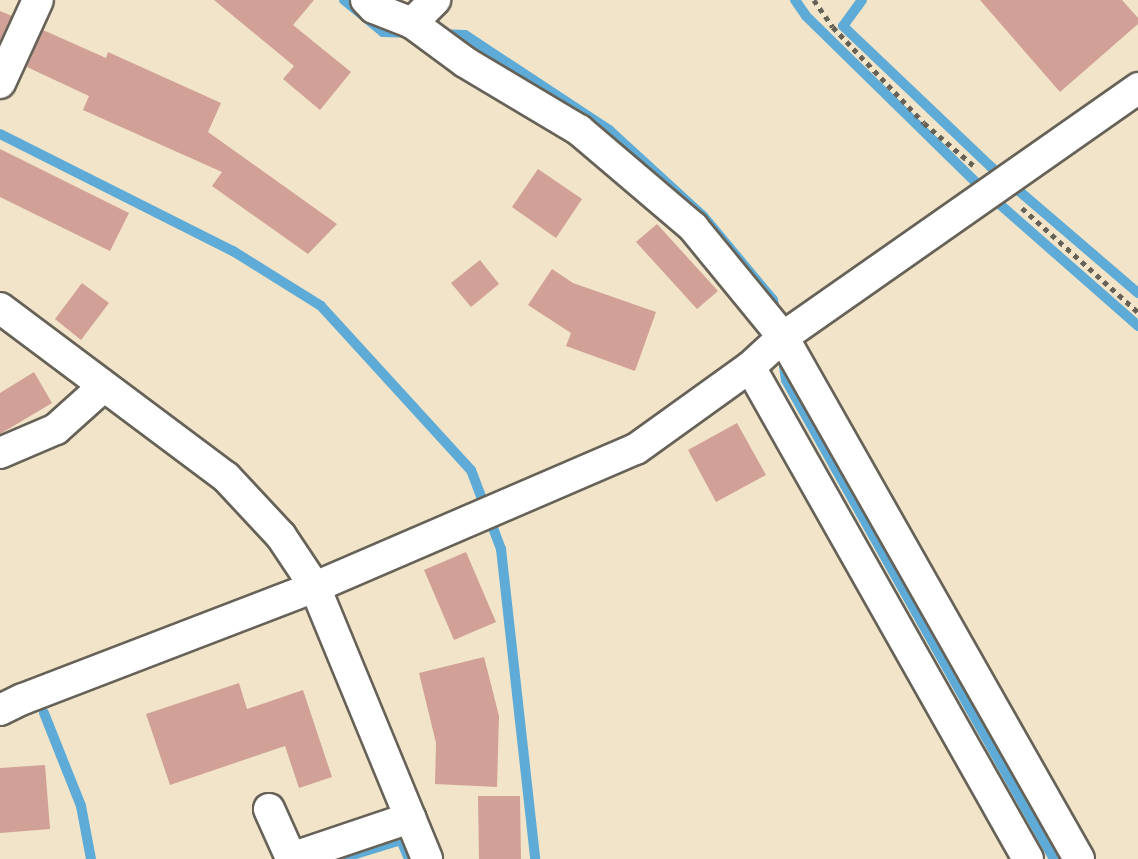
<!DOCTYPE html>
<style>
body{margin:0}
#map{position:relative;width:1138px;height:859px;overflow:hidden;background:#f2e4c8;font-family:Cardo,serif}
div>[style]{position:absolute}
.stream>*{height:10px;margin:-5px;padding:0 5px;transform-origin:5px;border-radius:5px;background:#5dabd6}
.building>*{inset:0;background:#d1a097}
.path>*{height:4.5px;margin-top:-2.25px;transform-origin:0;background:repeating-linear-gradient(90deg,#676258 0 5px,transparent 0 10px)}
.roads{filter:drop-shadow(2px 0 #676258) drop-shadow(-2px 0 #676258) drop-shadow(0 2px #676258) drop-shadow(0 -2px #676258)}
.street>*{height:30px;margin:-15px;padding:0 15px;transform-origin:15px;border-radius:15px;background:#fff}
span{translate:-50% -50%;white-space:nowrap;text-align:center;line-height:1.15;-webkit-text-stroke:5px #fbf7ec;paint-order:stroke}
</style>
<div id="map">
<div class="stream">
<div style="left:344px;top:0;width:50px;rotate:39.4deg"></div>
<div style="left:383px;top:32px;width:24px;rotate:2deg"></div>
<div style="left:795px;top:0;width:19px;rotate:55deg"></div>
<div style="left:806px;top:16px;width:255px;rotate:44.4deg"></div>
<div style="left:988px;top:194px;width:200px;rotate:41.3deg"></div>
<div style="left:862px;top:0;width:32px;rotate:126deg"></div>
<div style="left:843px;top:26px;width:204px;rotate:43.6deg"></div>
<div style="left:991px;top:167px;width:194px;rotate:40.6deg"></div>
<div style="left:440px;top:34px;width:25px;rotate:2deg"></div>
<div style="left:465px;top:35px;width:173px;rotate:33.4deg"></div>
<div style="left:609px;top:130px;width:127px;rotate:42.5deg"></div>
<div style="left:703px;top:216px;width:109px;rotate:50.2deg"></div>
<div style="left:773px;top:300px;width:15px;rotate:79deg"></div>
<div style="left:0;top:134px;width:261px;rotate:26.7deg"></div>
<div style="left:233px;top:251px;width:104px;rotate:32deg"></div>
<div style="left:321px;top:306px;width:222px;rotate:47.6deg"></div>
<div style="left:471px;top:470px;width:85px;rotate:69.2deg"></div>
<div style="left:501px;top:549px;width:312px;rotate:83.7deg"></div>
<div style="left:783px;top:359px;width:21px;rotate:82deg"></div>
<div style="left:786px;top:380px;width:549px;rotate:60.77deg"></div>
<div style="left:44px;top:713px;width:100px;rotate:68.3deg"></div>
<div style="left:81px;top:806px;width:54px;rotate:79.3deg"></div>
<div style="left:339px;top:859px;width:65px;rotate:-17deg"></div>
<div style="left:401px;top:840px;width:21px;rotate:67deg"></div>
</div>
<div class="building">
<div style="clip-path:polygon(214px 0,314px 0,293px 25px,351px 72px,320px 110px,283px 79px,294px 66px)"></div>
<div style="clip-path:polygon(980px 0,1122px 0,1138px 18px,1138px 24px,1060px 92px)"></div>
<div style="clip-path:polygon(0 11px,12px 16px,0 41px)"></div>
<div style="clip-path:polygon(43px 30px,106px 58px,108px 52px,221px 103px,208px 132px,337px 224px,308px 254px,212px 186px,222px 172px,83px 110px,89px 96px,27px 67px)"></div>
<div style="clip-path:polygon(0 149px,129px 213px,110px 251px,0 197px)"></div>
<div style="clip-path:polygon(538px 169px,582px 199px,556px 238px,512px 207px)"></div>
<div style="clip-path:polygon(657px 224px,718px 291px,697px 309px,636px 242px)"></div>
<div style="clip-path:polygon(480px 260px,499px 284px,471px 307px,451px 283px)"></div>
<div style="clip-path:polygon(552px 269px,573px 283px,656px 312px,635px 371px,566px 346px,571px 333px,528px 305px)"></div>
<div style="clip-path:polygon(82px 283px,109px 303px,81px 340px,55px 319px)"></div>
<div style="clip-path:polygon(34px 372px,52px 403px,0 434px,0 393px)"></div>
<div style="clip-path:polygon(737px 423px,766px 475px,716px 502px,688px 450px)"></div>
<div style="clip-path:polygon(466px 552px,496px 622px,454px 640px,424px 570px)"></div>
<div style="clip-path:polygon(484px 657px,499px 716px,497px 787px,435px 784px,436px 743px,419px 673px)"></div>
<div style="clip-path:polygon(239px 683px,247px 709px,303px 690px,332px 777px,299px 788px,285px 746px,170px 785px,146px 714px)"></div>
<div style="clip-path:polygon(45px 765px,50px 829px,0 833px,0 768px)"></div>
<div style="clip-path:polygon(478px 796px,520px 796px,521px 859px,479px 859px)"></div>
</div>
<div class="path">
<div style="left:814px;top:0;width:33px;rotate:55deg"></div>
<div style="left:833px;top:27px;width:132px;rotate:46.5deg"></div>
<div style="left:924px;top:123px;width:65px;rotate:40.6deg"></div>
<div style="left:1022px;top:208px;width:156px;rotate:41.9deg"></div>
</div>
<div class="roads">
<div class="street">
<div style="left:366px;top:0;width:11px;rotate:45deg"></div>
<div style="left:374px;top:8px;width:41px;rotate:21.5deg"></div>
<div style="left:412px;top:23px;width:66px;rotate:36.3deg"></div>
<div style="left:465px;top:62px;width:133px;rotate:30.8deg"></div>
<div style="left:579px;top:130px;width:150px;rotate:40.4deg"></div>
<div style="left:693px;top:227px;width:142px;rotate:50.7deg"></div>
<div style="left:783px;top:337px;width:600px;rotate:60.44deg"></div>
<div style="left:412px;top:23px;width:33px;rotate:-45deg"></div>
<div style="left:0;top:83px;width:91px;rotate:-65.4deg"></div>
<div style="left:0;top:308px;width:282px;rotate:36.8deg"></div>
<div style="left:226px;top:477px;width:81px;rotate:47deg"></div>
<div style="left:281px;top:536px;width:61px;rotate:56.3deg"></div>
<div style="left:315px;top:587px;width:294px;rotate:67.6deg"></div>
<div style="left:750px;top:367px;width:565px;rotate:60.53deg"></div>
<div style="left:0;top:453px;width:61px;rotate:-23.2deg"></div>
<div style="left:56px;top:429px;width:64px;rotate:-41.9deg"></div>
<div style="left:0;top:710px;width:25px;rotate:-26deg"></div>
<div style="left:23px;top:699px;width:313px;rotate:-21deg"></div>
<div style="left:315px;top:587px;width:349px;rotate:-23.3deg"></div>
<div style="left:636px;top:449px;width:140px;rotate:-35.7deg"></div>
<div style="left:750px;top:367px;width:45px;rotate:-42.3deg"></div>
<div style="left:783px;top:337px;width:434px;rotate:-35deg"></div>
<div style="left:269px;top:809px;width:54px;rotate:65.8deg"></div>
<div style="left:291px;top:858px;width:126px;rotate:-18.6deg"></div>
</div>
</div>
</div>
